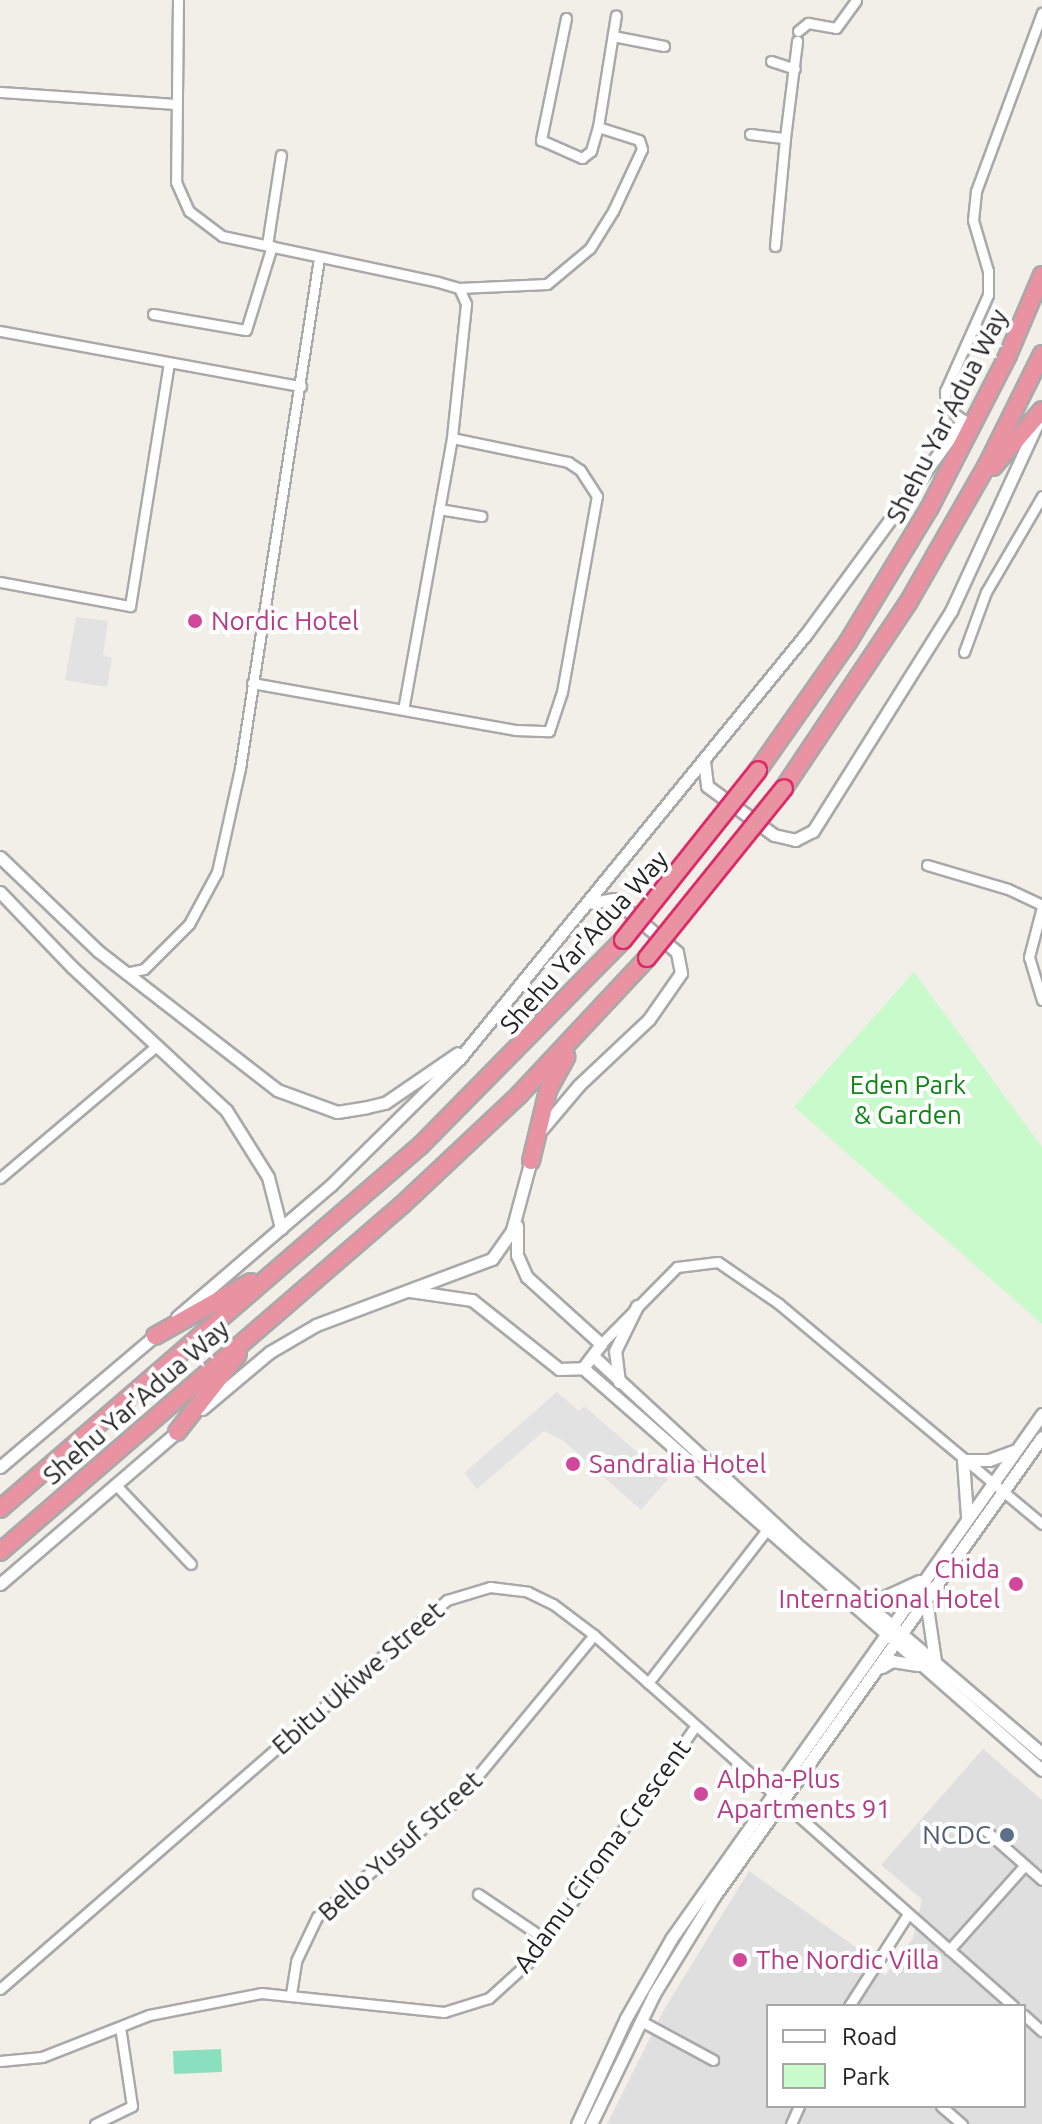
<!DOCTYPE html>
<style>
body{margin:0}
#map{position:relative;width:1042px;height:2124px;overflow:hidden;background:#f2efe9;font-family:Ubuntu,sans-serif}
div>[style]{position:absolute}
.residential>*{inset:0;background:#e0dfdf}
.park>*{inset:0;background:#c8facc}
.pitch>*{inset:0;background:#88e0be}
.parking>*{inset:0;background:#e2e2e2}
.roads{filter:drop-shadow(2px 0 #a9a9a9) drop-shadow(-2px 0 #a9a9a9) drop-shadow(0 2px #a9a9a9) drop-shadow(0 -2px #a9a9a9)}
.minor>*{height:9px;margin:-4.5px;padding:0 4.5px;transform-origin:4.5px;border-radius:4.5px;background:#fff}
.tertiary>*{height:11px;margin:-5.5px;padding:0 5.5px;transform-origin:5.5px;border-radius:5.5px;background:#fff}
.motorway>*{height:16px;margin:-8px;padding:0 8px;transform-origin:8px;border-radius:8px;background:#e892a2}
.bridges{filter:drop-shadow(2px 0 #dc2a67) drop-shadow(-2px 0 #dc2a67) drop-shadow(0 2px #dc2a67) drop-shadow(0 -2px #dc2a67)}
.motorway-bridge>*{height:16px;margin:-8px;padding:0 8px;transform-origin:8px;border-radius:8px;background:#e892a2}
.dots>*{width:22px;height:22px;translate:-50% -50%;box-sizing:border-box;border:4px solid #fff;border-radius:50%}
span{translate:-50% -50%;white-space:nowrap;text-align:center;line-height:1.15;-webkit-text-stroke:8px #fff;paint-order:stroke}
.street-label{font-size:26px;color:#222}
.hotel-label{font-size:26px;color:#b23c85}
.left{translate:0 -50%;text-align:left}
.right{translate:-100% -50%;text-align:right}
.park-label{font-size:26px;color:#0c8416}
.service-label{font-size:26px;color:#4e5e75}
.legend{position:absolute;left:766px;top:2004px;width:260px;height:104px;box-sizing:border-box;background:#fff;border:2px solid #a7a7a7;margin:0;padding:10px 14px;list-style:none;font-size:24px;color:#222}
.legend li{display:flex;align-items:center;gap:16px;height:40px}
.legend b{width:40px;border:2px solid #a7a7a7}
</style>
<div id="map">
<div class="residential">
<div style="clip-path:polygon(evenodd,983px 1749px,1042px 1800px,1042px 2124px,607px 2124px,665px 2008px,749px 1871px,861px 1951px,885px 1976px,913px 1938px,922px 1899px,881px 1865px,983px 1749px,768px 2006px,1024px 2006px,1024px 2106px,768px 2106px,768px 2006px)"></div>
</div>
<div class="park">
<div style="clip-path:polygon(914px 972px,1042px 1147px,1042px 1324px,794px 1107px)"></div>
</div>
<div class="pitch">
<div style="clip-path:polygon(221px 2049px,222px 2072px,174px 2074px,173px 2051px)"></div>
</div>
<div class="parking">
<div style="clip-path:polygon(76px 617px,108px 621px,103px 655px,112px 658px,107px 687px,65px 680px)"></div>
<div style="clip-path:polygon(557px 1392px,579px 1411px,584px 1406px,668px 1479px,641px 1510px,562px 1440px,544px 1431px,477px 1489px,464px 1473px)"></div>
</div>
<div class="roads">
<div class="minor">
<div style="left:178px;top:0;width:182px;rotate:90.6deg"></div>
<div style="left:176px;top:182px;width:32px;rotate:66deg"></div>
<div style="left:189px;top:211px;width:41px;rotate:37.1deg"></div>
<div style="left:222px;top:236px;width:221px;rotate:12deg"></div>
<div style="left:438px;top:282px;width:22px;rotate:16deg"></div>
<div style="left:459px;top:288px;width:17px;rotate:66deg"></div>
<div style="left:466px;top:304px;width:135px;rotate:96deg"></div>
<div style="left:452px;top:438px;width:275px;rotate:100.2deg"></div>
<div style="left:566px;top:18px;width:125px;rotate:101.6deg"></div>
<div style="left:541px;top:140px;width:45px;rotate:23.7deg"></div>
<div style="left:582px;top:158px;width:11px;rotate:-38deg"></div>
<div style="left:591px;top:151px;width:25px;rotate:-74deg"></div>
<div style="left:798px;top:31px;width:13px;rotate:-39deg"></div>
<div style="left:808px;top:23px;width:28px;rotate:10deg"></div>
<div style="left:836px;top:28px;width:34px;rotate:-54deg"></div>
<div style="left:613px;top:36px;width:52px;rotate:11.1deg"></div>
<div style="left:771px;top:61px;width:25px;rotate:18deg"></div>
<div style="left:0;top:92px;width:175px;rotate:3.9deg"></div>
<div style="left:750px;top:134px;width:35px;rotate:7deg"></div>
<div style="left:785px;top:138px;width:98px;rotate:-82.9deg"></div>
<div style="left:267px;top:245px;width:91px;rotate:-81.2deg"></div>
<div style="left:775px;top:246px;width:108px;rotate:-84.7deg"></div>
<div style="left:459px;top:288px;width:88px;rotate:-2.6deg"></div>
<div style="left:547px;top:284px;width:56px;rotate:-39.9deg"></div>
<div style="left:590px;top:248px;width:44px;rotate:-58.1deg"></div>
<div style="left:613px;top:211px;width:68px;rotate:-64.9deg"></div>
<div style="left:642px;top:149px;width:9px;rotate:-108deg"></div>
<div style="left:639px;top:140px;width:43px;rotate:-162.4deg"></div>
<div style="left:598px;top:127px;width:113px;rotate:-80.9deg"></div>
<div style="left:153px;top:314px;width:94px;rotate:9.8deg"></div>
<div style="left:246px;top:330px;width:88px;rotate:-72.8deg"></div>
<div style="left:0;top:331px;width:306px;rotate:10.4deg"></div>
<div style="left:963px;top:420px;width:21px;rotate:-143deg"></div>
<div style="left:946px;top:407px;width:16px;rotate:-94deg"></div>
<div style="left:945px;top:391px;width:105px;rotate:-65.9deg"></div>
<div style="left:988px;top:295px;width:24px;rotate:-90deg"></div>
<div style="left:988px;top:271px;width:53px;rotate:-106.4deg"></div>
<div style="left:973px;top:220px;width:29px;rotate:-84deg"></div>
<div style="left:976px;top:191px;width:190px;rotate:-69.7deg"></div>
<div style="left:439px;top:509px;width:43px;rotate:9.5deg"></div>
<div style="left:0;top:582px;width:132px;rotate:10.5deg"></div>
<div style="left:130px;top:606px;width:246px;rotate:-80.9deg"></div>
<div style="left:964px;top:652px;width:64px;rotate:-69.9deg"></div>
<div style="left:986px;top:592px;width:111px;rotate:-59.7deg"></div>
<div style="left:252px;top:683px;width:267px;rotate:10.1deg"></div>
<div style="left:515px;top:730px;width:34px;rotate:2deg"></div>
<div style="left:549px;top:731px;width:41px;rotate:-71.6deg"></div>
<div style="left:562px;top:692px;width:199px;rotate:-79.9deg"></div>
<div style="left:597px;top:496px;width:31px;rotate:-123deg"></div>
<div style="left:580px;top:470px;width:14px;rotate:-146deg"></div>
<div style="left:568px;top:462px;width:118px;rotate:-168.3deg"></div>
<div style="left:927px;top:865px;width:84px;rotate:16.5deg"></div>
<div style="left:1008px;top:889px;width:38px;rotate:25deg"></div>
<div style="left:1042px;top:907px;width:52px;rotate:104.6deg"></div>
<div style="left:1029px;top:957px;width:45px;rotate:73.2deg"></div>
<div style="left:125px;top:973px;width:19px;rotate:-12deg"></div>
<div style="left:144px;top:969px;width:64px;rotate:-45deg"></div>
<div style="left:189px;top:924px;width:59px;rotate:-61.7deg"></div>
<div style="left:217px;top:872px;width:107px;rotate:-77.5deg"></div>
<div style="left:240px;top:768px;width:516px;rotate:-81.19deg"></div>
<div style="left:0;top:1178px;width:203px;rotate:-40.2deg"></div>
<div style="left:601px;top:1344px;width:108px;rotate:-45.4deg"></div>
<div style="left:677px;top:1267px;width:41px;rotate:-7deg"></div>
<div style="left:718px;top:1262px;width:74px;rotate:34.5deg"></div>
<div style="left:779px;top:1304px;width:343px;rotate:39.9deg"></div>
<div style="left:115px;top:1484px;width:110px;rotate:46.5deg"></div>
<div style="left:648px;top:1683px;width:192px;rotate:-52.2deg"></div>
<div style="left:984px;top:1829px;width:77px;rotate:41.3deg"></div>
<div style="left:478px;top:1894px;width:81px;rotate:33.9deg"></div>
<div style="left:949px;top:1950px;width:114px;rotate:-48.2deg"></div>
<div style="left:0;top:1989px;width:593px;rotate:-41.03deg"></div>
<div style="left:447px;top:1600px;width:45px;rotate:-16.8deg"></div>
<div style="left:490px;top:1587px;width:38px;rotate:7deg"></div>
<div style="left:528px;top:1592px;width:28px;rotate:26deg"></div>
<div style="left:553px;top:1604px;width:51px;rotate:37.1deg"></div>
<div style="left:594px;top:1635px;width:560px;rotate:41.52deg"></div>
<div style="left:291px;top:1994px;width:33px;rotate:-81deg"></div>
<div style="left:296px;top:1961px;width:49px;rotate:-64.5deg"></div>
<div style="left:317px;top:1917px;width:187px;rotate:-40deg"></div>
<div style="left:460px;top:1797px;width:210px;rotate:-50.4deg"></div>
<div style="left:849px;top:2006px;width:109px;rotate:-57.3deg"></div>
<div style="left:1024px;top:2015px;width:24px;rotate:42deg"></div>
<div style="left:641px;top:2021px;width:82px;rotate:28.4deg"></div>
<div style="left:0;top:2061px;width:42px;rotate:-5.4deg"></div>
<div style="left:42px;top:2057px;width:115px;rotate:-21.4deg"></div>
<div style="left:149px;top:2015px;width:114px;rotate:-11.1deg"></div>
<div style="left:261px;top:1993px;width:184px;rotate:5.9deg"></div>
<div style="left:444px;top:2012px;width:47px;rotate:-17.3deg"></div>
<div style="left:489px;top:1998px;width:59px;rotate:-42.3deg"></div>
<div style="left:533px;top:1958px;width:282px;rotate:-55deg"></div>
<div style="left:941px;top:2106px;width:28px;rotate:41deg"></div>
<div style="left:95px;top:2124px;width:41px;rotate:-25.9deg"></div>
<div style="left:132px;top:2106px;width:80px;rotate:-98.6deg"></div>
<div style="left:791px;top:2124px;width:20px;rotate:-66deg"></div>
</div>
<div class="tertiary">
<div style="left:704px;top:761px;width:25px;rotate:83deg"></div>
<div style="left:707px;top:786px;width:83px;rotate:36.2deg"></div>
<div style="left:774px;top:835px;width:22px;rotate:13deg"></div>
<div style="left:795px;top:840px;width:20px;rotate:-27deg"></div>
<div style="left:813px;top:831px;width:260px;rotate:-57.9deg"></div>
<div style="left:951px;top:611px;width:208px;rotate:-65.3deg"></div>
<div style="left:0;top:857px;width:136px;rotate:43.8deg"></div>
<div style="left:98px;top:951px;width:227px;rotate:37.8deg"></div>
<div style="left:277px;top:1090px;width:64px;rotate:20.1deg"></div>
<div style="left:337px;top:1112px;width:30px;rotate:-9deg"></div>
<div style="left:367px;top:1107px;width:18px;rotate:-13deg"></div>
<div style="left:385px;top:1103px;width:88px;rotate:-34.4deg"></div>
<div style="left:0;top:892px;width:104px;rotate:46.2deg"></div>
<div style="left:72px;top:967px;width:210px;rotate:42.9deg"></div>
<div style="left:226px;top:1110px;width:79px;rotate:57.9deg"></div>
<div style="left:268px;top:1177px;width:53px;rotate:75.7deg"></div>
<div style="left:542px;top:1129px;width:57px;rotate:-49.9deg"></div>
<div style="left:579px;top:1085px;width:96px;rotate:-43.3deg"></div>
<div style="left:649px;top:1019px;width:56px;rotate:-55.2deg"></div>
<div style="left:681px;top:973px;width:21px;rotate:-101deg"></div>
<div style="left:677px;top:952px;width:82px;rotate:-139.9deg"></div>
<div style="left:614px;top:899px;width:22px;rotate:170deg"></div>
<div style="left:517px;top:1226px;width:29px;rotate:90deg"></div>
<div style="left:517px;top:1255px;width:24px;rotate:66deg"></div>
<div style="left:527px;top:1277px;width:100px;rotate:42.2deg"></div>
<div style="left:601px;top:1344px;width:30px;rotate:127deg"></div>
<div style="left:410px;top:1291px;width:63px;rotate:8.3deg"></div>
<div style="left:472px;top:1300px;width:111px;rotate:38.4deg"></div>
<div style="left:559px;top:1369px;width:24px;rotate:-2deg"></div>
<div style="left:177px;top:1317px;width:203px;rotate:-40.6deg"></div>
<div style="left:331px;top:1185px;width:181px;rotate:-44.6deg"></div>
<div style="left:460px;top:1058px;width:547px;rotate:-50.78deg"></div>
<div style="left:806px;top:634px;width:265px;rotate:-53.7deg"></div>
<div style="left:593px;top:1356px;width:282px;rotate:42.7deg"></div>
<div style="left:800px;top:1547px;width:318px;rotate:40.5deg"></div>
<div style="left:583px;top:1368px;width:610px;rotate:41.21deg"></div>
<div style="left:619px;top:1382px;width:31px;rotate:-97deg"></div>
<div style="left:615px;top:1351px;width:50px;rotate:-63.9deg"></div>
<div style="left:202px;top:1409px;width:89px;rotate:-40deg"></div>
<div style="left:270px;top:1352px;width:53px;rotate:-30.4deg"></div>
<div style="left:316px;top:1325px;width:188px;rotate:-20.6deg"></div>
<div style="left:492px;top:1259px;width:35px;rotate:-55deg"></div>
<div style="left:512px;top:1230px;width:77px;rotate:-74.9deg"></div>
<div style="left:0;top:1467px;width:207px;rotate:-40.3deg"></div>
<div style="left:967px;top:1516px;width:56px;rotate:-94.1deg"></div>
<div style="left:963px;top:1460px;width:26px"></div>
<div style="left:989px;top:1460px;width:27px;rotate:-20deg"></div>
<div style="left:0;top:1584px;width:238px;rotate:-40.7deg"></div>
<div style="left:926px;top:1600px;width:62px;rotate:81.6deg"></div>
<div style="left:869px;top:1604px;width:55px;rotate:-24.7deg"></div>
<div style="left:882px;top:1667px;width:12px;rotate:-31deg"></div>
<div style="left:892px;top:1661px;width:26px;rotate:9deg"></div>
<div style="left:577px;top:2124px;width:117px;rotate:-65.2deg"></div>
<div style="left:626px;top:2018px;width:91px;rotate:-60.3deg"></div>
<div style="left:671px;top:1939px;width:643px;rotate:-54.75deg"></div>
<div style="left:591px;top:2124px;width:144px;rotate:-64.1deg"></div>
<div style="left:654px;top:1994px;width:113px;rotate:-58.4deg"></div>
<div style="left:713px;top:1898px;width:566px;rotate:-54.49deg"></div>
</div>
<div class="motorway">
<div style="left:993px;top:467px;width:75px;rotate:-49.3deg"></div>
<div style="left:758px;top:770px;width:156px;rotate:-54.9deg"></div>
<div style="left:848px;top:642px;width:156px;rotate:-58.7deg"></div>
<div style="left:929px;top:509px;width:173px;rotate:-62.8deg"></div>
<div style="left:1008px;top:355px;width:87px;rotate:-67deg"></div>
<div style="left:784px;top:788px;width:223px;rotate:-56.2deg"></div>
<div style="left:908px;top:603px;width:157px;rotate:-60.2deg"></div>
<div style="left:986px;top:467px;width:126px;rotate:-63.6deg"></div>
<div style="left:531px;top:1161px;width:73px;rotate:-76.5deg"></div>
<div style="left:548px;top:1090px;width:38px;rotate:-61deg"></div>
<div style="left:155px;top:1336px;width:110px;rotate:-29.4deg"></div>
<div style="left:177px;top:1432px;width:99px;rotate:-52deg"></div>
<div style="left:0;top:1509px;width:555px;rotate:-40.84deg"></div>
<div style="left:420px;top:1146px;width:289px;rotate:-45.4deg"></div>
<div style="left:0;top:1552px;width:531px;rotate:-40.8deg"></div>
<div style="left:402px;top:1205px;width:161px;rotate:-43.2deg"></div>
<div style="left:519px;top:1095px;width:187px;rotate:-46.9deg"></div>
</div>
</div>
<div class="bridges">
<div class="motorway-bridge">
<div style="left:623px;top:940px;width:217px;rotate:-51.5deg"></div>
<div style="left:647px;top:958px;width:218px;rotate:-51.1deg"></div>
</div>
</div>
<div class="dots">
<div style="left:195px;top:621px;background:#d1479c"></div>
<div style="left:573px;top:1464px;background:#d1479c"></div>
<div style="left:1016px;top:1584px;background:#d1479c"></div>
<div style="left:701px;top:1794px;background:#d1479c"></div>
<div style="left:1007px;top:1835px;background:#5c6f8a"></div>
<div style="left:740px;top:1960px;background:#d1479c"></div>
</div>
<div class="street-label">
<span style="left:947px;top:416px;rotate:-63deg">Shehu Yar'Adua Way</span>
<span style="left:584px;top:942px;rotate:-48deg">Shehu Yar'Adua Way</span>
<span style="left:136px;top:1402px;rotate:-41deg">Shehu Yar'Adua Way</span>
<span style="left:358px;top:1678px;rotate:-41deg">Ebitu Ukiwe Street</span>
<span style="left:400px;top:1846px;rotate:-42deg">Bello Yusuf Street</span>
<span style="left:602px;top:1856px;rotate:-54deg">Adamu Ciroma Crescent</span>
</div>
<div class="hotel-label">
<span class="left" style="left:211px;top:621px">Nordic Hotel</span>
<span class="left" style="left:589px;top:1464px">Sandralia Hotel</span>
<span class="right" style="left:1000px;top:1584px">Chida<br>International Hotel</span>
<span class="left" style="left:717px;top:1794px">Alpha-Plus<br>Apartments 91</span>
<span class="left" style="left:756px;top:1960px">The Nordic Villa</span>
</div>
<div class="park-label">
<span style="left:908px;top:1100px">Eden Park<br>&amp; Garden</span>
</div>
<div class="service-label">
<span class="right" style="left:991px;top:1835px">NCDC</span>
</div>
<ul class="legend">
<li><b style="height:10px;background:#fff"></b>Road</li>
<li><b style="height:22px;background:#c8facc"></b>Park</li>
</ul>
</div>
